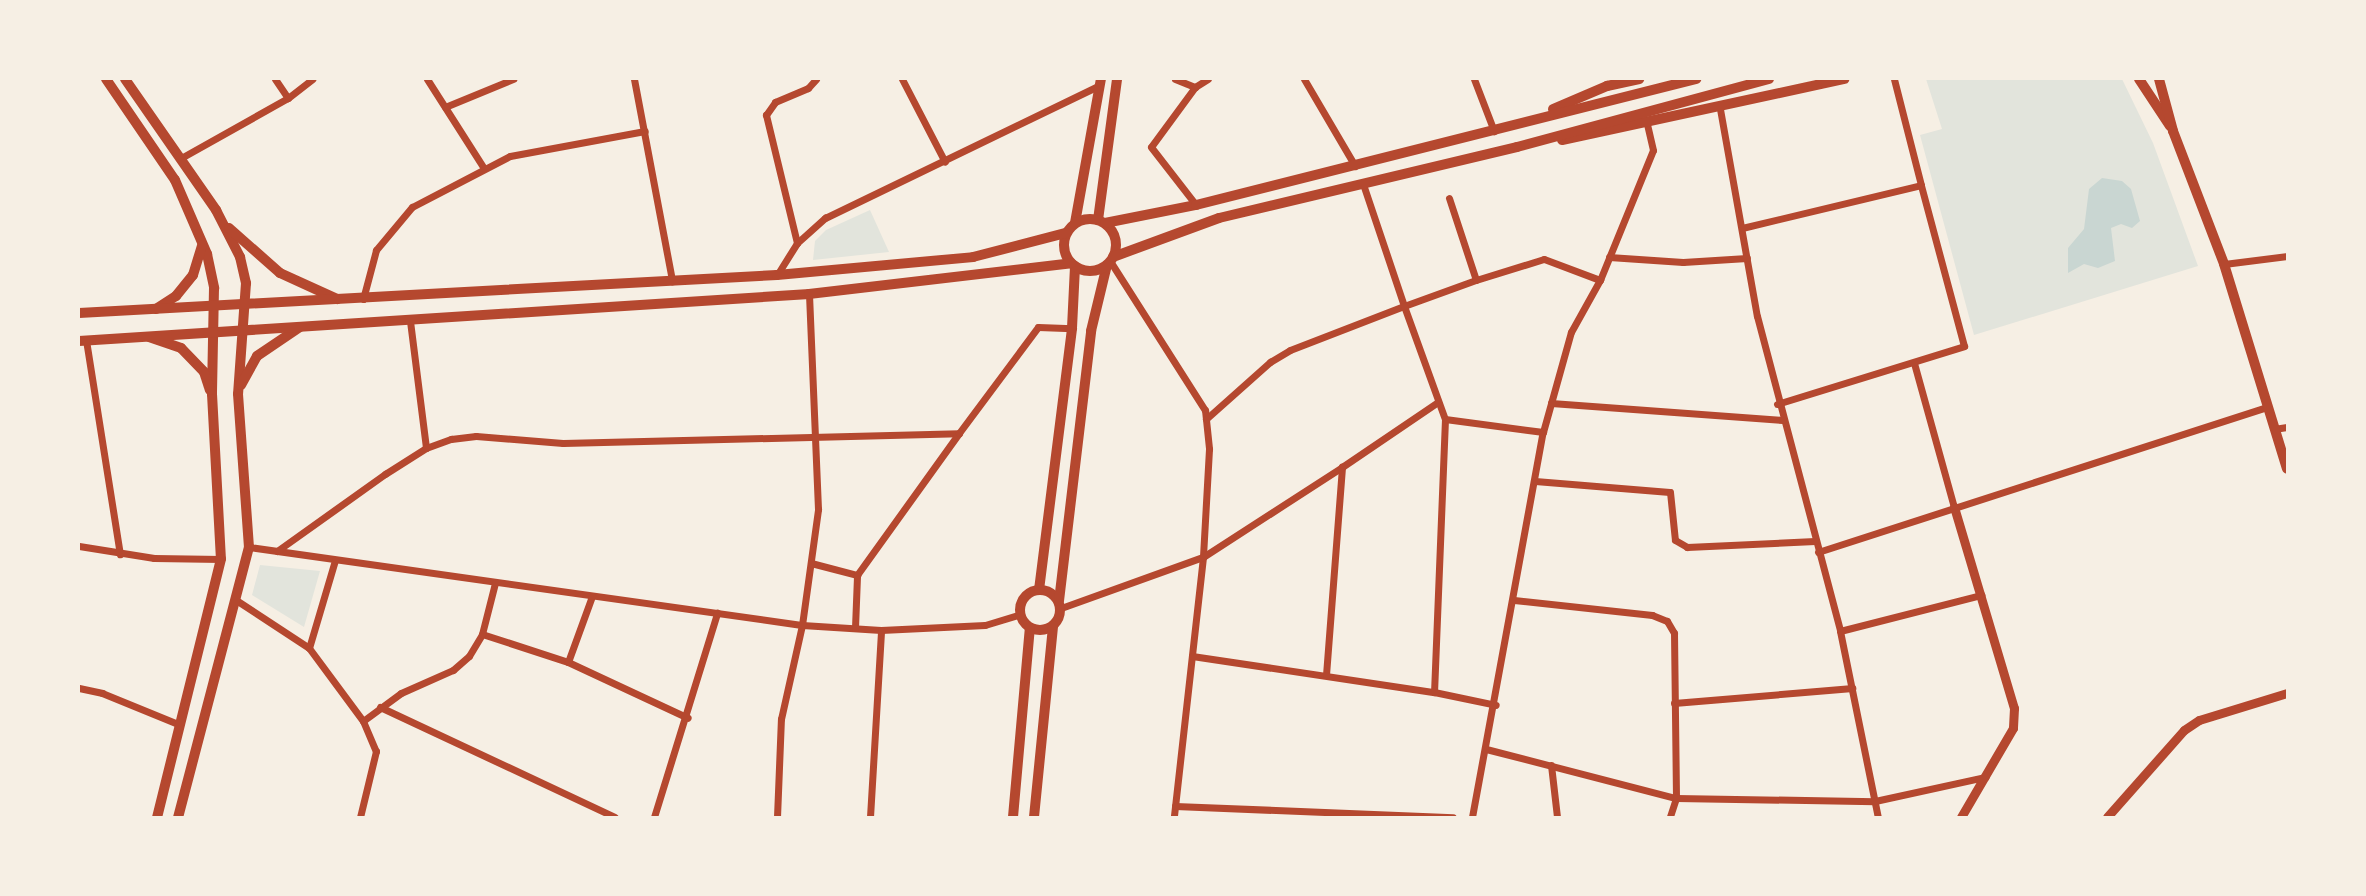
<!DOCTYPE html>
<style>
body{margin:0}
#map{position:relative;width:2366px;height:896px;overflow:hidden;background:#f6efe4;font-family:Lato,sans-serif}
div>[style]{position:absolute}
.green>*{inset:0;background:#e2e4dc}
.water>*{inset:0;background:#c9d6d2}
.minor>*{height:7px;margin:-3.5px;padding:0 3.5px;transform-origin:3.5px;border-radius:3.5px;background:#b5482f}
.tertiary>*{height:9px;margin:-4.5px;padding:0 4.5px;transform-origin:4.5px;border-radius:4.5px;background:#b5482f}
.secondary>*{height:10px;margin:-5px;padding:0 5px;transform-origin:5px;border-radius:5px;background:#b5482f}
.secondary>.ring{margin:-5px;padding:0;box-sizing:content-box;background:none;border:10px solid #b5482f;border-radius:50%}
.primary>*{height:10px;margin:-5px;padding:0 5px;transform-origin:5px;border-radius:5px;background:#b5482f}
.primary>.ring{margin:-5px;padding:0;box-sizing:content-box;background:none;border:10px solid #b5482f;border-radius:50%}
span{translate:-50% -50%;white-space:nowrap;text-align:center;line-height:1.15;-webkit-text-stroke:6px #f6efe4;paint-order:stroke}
.frame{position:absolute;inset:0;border:80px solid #f6efe4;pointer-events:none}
</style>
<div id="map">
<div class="green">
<div style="clip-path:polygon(1926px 79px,2122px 79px,2153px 143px,2198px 266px,1974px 335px,1920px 135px,1942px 129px)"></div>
<div style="clip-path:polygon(870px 210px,889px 252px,813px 260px,815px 241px,826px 230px)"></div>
<div style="clip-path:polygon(260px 565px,320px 571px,304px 627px,252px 595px)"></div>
</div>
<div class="water">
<div style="clip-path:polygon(2102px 178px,2122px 181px,2131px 189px,2140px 221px,2132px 228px,2121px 224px,2111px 228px,2115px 261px,2098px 268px,2084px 264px,2068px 273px,2068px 248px,2084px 229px,2089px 189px)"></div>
</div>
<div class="minor">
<div style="left:275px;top:79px;width:23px;rotate:56deg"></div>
<div style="left:427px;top:79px;width:104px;rotate:57.5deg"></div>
<div style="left:634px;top:79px;width:206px;rotate:79.3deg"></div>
<div style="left:902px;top:79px;width:93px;rotate:62.6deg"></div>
<div style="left:1175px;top:79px;width:22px;rotate:22deg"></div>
<div style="left:1195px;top:87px;width:15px;rotate:-32deg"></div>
<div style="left:1304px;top:79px;width:101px;rotate:59.6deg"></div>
<div style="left:1474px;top:79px;width:56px;rotate:69deg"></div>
<div style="left:1195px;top:87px;width:74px;rotate:126.3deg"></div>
<div style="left:1151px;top:147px;width:73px;rotate:52.2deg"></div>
<div style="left:445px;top:107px;width:74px;rotate:-22.4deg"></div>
<div style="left:1720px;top:109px;width:210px;rotate:79.9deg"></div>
<div style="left:1757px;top:316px;width:326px;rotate:75.2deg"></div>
<div style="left:1840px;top:631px;width:190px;rotate:78.5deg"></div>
<div style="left:181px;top:158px;width:123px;rotate:-29.3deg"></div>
<div style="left:288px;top:98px;width:31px;rotate:-38deg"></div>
<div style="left:1363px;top:184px;width:129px;rotate:71.4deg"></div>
<div style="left:1404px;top:306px;width:77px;rotate:-19.9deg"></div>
<div style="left:1449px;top:198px;width:86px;rotate:71.8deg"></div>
<div style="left:1476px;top:280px;width:71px;rotate:-17.2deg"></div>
<div style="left:1544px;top:259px;width:60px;rotate:20.6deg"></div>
<div style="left:1742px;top:228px;width:184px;rotate:-13.5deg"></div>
<div style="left:1921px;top:185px;width:109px;rotate:-104.3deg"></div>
<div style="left:797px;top:243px;width:132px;rotate:-103.6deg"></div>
<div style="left:766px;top:115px;width:16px;rotate:-55deg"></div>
<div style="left:775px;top:102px;width:36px;rotate:-23deg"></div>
<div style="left:808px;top:88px;width:12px;rotate:-48deg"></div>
<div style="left:1609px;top:257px;width:74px;rotate:3.9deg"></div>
<div style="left:1683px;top:262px;width:64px;rotate:-3.6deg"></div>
<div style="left:1110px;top:261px;width:177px;rotate:57.5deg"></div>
<div style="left:1205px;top:410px;width:39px;rotate:84deg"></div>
<div style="left:1209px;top:449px;width:108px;rotate:93.2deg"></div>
<div style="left:1203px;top:557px;width:262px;rotate:96.4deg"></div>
<div style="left:2224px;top:264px;width:64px;rotate:-7.2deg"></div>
<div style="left:777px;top:275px;width:38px;rotate:-58deg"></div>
<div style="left:797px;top:243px;width:38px;rotate:-42deg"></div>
<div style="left:825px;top:218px;width:305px;rotate:-25.8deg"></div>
<div style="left:363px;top:299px;width:51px;rotate:-75.1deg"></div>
<div style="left:376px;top:250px;width:56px;rotate:-50.1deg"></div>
<div style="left:412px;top:207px;width:110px;rotate:-27.5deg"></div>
<div style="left:510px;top:156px;width:137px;rotate:-10.5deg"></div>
<div style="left:410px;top:321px;width:128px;rotate:82.8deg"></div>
<div style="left:86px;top:340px;width:217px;rotate:81deg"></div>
<div style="left:1914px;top:363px;width:149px;rotate:74.5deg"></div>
<div style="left:1551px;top:403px;width:232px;rotate:4.2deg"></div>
<div style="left:1777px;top:404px;width:196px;rotate:-17.2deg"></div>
<div style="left:1964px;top:346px;width:167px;rotate:-105deg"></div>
<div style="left:1206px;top:419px;width:86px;rotate:-41.7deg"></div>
<div style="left:1270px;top:362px;width:23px;rotate:-31deg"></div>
<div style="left:1290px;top:350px;width:122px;rotate:-21.1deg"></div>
<div style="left:1404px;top:306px;width:120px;rotate:70.1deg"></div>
<div style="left:1445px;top:419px;width:273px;rotate:92.3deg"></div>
<div style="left:1445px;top:419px;width:99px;rotate:7.6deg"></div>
<div style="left:2274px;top:429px;width:13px;rotate:-9deg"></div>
<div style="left:1535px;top:481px;width:135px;rotate:4.7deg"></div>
<div style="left:1670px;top:492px;width:48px;rotate:84.1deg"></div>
<div style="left:1675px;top:540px;width:14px;rotate:30deg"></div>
<div style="left:1687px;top:547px;width:128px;rotate:-2.7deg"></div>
<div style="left:79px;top:546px;width:76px;rotate:9.1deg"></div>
<div style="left:154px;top:558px;width:67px;rotate:0.9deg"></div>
<div style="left:249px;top:547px;width:558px;rotate:8.03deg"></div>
<div style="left:802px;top:625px;width:79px;rotate:3.6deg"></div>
<div style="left:881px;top:630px;width:104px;rotate:-2.8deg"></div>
<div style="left:985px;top:625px;width:37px;rotate:-17deg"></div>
<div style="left:277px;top:551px;width:133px;rotate:-35.5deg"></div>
<div style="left:385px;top:474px;width:49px;rotate:-32.4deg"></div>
<div style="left:426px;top:448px;width:27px;rotate:-20deg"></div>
<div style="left:451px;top:439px;width:25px;rotate:-7deg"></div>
<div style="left:476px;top:436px;width:87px;rotate:4.6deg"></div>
<div style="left:563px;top:443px;width:396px;rotate:-1.4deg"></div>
<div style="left:1818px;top:552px;width:473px;rotate:-17.9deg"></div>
<div style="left:811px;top:563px;width:48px;rotate:14.6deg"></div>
<div style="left:236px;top:600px;width:87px;rotate:33.3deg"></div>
<div style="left:309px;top:648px;width:91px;rotate:53.5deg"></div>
<div style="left:363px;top:721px;width:33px;rotate:67deg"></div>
<div style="left:376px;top:751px;width:68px;rotate:103.6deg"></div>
<div style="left:1514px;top:600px;width:139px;rotate:6.2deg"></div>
<div style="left:1652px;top:615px;width:16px;rotate:22deg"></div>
<div style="left:1667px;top:621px;width:14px;rotate:60deg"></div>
<div style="left:1674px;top:633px;width:165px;rotate:89.3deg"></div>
<div style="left:1676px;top:798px;width:20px;rotate:108deg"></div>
<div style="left:1061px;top:608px;width:151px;rotate:-19.8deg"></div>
<div style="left:1203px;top:557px;width:166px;rotate:-32.9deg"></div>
<div style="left:855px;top:628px;width:53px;rotate:-87.8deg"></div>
<div style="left:857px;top:575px;width:175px;rotate:-54.3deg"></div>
<div style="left:959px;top:433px;width:132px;rotate:-53.3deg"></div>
<div style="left:1038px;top:327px;width:34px;rotate:2deg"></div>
<div style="left:1840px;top:631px;width:146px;rotate:-14.3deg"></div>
<div style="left:482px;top:634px;width:90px;rotate:18deg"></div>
<div style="left:568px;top:662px;width:132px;rotate:25deg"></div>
<div style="left:309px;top:648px;width:92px;rotate:-73.5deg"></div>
<div style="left:1192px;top:656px;width:245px;rotate:8.5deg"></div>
<div style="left:1434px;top:692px;width:63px;rotate:11.8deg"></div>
<div style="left:568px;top:662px;width:70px;rotate:-70deg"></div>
<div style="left:1326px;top:675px;width:209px;rotate:-85.6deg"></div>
<div style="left:1342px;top:467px;width:116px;rotate:-34.1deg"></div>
<div style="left:79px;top:688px;width:24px;rotate:12deg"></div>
<div style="left:102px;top:693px;width:82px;rotate:22.2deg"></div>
<div style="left:1674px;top:703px;width:179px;rotate:-4.8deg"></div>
<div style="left:380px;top:707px;width:259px;rotate:25.1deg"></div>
<div style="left:363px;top:721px;width:47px;rotate:-36.4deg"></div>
<div style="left:401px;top:693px;width:57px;rotate:-23.9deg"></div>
<div style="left:453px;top:670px;width:21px;rotate:-41deg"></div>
<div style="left:469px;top:656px;width:26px;rotate:-59deg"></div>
<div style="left:482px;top:634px;width:53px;rotate:-75.7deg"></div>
<div style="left:1486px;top:749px;width:196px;rotate:14.5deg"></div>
<div style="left:1676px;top:798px;width:199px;rotate:0.9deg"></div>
<div style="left:1875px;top:801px;width:113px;rotate:-12.3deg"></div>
<div style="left:1551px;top:765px;width:52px;rotate:83.4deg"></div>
<div style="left:1175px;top:806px;width:278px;rotate:2.3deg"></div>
<div style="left:654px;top:817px;width:214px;rotate:-72.8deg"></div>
<div style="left:777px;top:817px;width:98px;rotate:-87.7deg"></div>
<div style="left:781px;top:719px;width:96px;rotate:-77.4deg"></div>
<div style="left:802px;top:625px;width:117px;rotate:-82.1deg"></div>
<div style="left:818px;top:509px;width:215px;rotate:-92.4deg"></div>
<div style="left:870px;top:817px;width:187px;rotate:-86.6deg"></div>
<div style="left:1472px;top:817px;width:391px;rotate:-79.6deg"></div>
<div style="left:1543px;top:432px;width:104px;rotate:-74.4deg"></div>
<div style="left:1571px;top:332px;width:60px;rotate:-60.9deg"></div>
<div style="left:1600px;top:280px;width:140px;rotate:-67.8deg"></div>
<div style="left:1653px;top:150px;width:26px;rotate:-103deg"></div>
</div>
<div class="tertiary">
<div style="left:1954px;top:507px;width:210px;rotate:73.4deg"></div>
<div style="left:2014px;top:708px;width:20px;rotate:93deg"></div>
<div style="left:2013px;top:728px;width:103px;rotate:120.3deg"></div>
<div style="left:2107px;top:817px;width:116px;rotate:-48.5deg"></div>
<div style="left:2184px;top:730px;width:18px;rotate:-34deg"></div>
<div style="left:2199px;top:720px;width:92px;rotate:-17.1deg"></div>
</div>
<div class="secondary">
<div style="left:106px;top:79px;width:122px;rotate:55.7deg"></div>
<div style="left:175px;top:180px;width:81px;rotate:66.6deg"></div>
<div style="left:207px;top:254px;width:35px;rotate:78deg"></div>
<div style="left:214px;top:288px;width:106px;rotate:91.1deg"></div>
<div style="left:212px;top:394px;width:165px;rotate:86.9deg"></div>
<div style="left:221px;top:559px;width:266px;rotate:103.9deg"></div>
<div style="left:125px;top:79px;width:160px;rotate:55.2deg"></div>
<div style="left:216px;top:210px;width:53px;rotate:62.9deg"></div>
<div style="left:240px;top:257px;width:27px;rotate:77deg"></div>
<div style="left:246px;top:283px;width:111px;rotate:94.1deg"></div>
<div style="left:238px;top:394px;width:153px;rotate:85.9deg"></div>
<div style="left:249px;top:547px;width:279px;rotate:104.7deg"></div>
<div style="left:2139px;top:79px;width:56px;rotate:56.6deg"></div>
<div style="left:2159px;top:79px;width:54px;rotate:74.9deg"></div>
<div style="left:2173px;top:131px;width:142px;rotate:69deg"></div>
<div style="left:2224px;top:264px;width:214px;rotate:72.9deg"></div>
<div style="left:1098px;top:220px;width:142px;rotate:-82.3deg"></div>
<div style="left:1075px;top:223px;width:146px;rotate:-79.8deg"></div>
<div style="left:229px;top:228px;width:68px;rotate:41.4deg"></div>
<div style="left:280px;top:273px;width:63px;rotate:24.5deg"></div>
<div style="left:156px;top:309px;width:24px;rotate:-33deg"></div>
<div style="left:176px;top:296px;width:27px;rotate:-51deg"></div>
<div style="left:193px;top:275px;width:31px;rotate:-73deg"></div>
<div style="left:149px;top:337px;width:34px;rotate:19deg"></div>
<div style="left:181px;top:348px;width:33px;rotate:46deg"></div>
<div style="left:204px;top:372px;width:19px;rotate:72deg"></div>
<div style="left:241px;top:385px;width:33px;rotate:-61deg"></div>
<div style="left:257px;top:356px;width:52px;rotate:-34deg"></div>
<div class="ring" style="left:1020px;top:590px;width:30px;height:30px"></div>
<div style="left:1039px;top:590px;width:264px;rotate:-82.8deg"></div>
<div style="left:1072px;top:328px;width:62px;rotate:-87.2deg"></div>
<div style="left:1059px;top:601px;width:272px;rotate:-83.2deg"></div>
<div style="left:1091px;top:331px;width:68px;rotate:-76.4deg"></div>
<div style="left:1013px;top:817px;width:190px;rotate:-84.9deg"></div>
<div style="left:1034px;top:817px;width:192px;rotate:-84.3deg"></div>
</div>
<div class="primary">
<div style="left:1553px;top:109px;width:59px;rotate:-23.1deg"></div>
<div style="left:1607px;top:86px;width:33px;rotate:-12deg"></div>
<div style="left:1562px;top:140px;width:289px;rotate:-12.2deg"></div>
<div class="ring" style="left:1064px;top:219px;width:42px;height:42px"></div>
<div style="left:1105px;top:223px;width:93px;rotate:-11.2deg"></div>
<div style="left:1196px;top:205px;width:516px;rotate:-14.14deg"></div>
<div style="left:1113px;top:257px;width:113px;rotate:-20.2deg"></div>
<div style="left:1219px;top:218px;width:306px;rotate:-13.4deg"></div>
<div style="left:1517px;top:147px;width:261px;rotate:-15.1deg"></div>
<div style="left:79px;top:313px;width:699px;rotate:-3.12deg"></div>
<div style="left:777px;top:275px;width:197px;rotate:-5.2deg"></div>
<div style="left:973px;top:257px;width:96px;rotate:-14.5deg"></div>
<div style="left:79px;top:341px;width:732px;rotate:-3.68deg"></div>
<div style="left:809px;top:294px;width:264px;rotate:-6.7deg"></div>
</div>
<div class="frame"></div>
</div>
